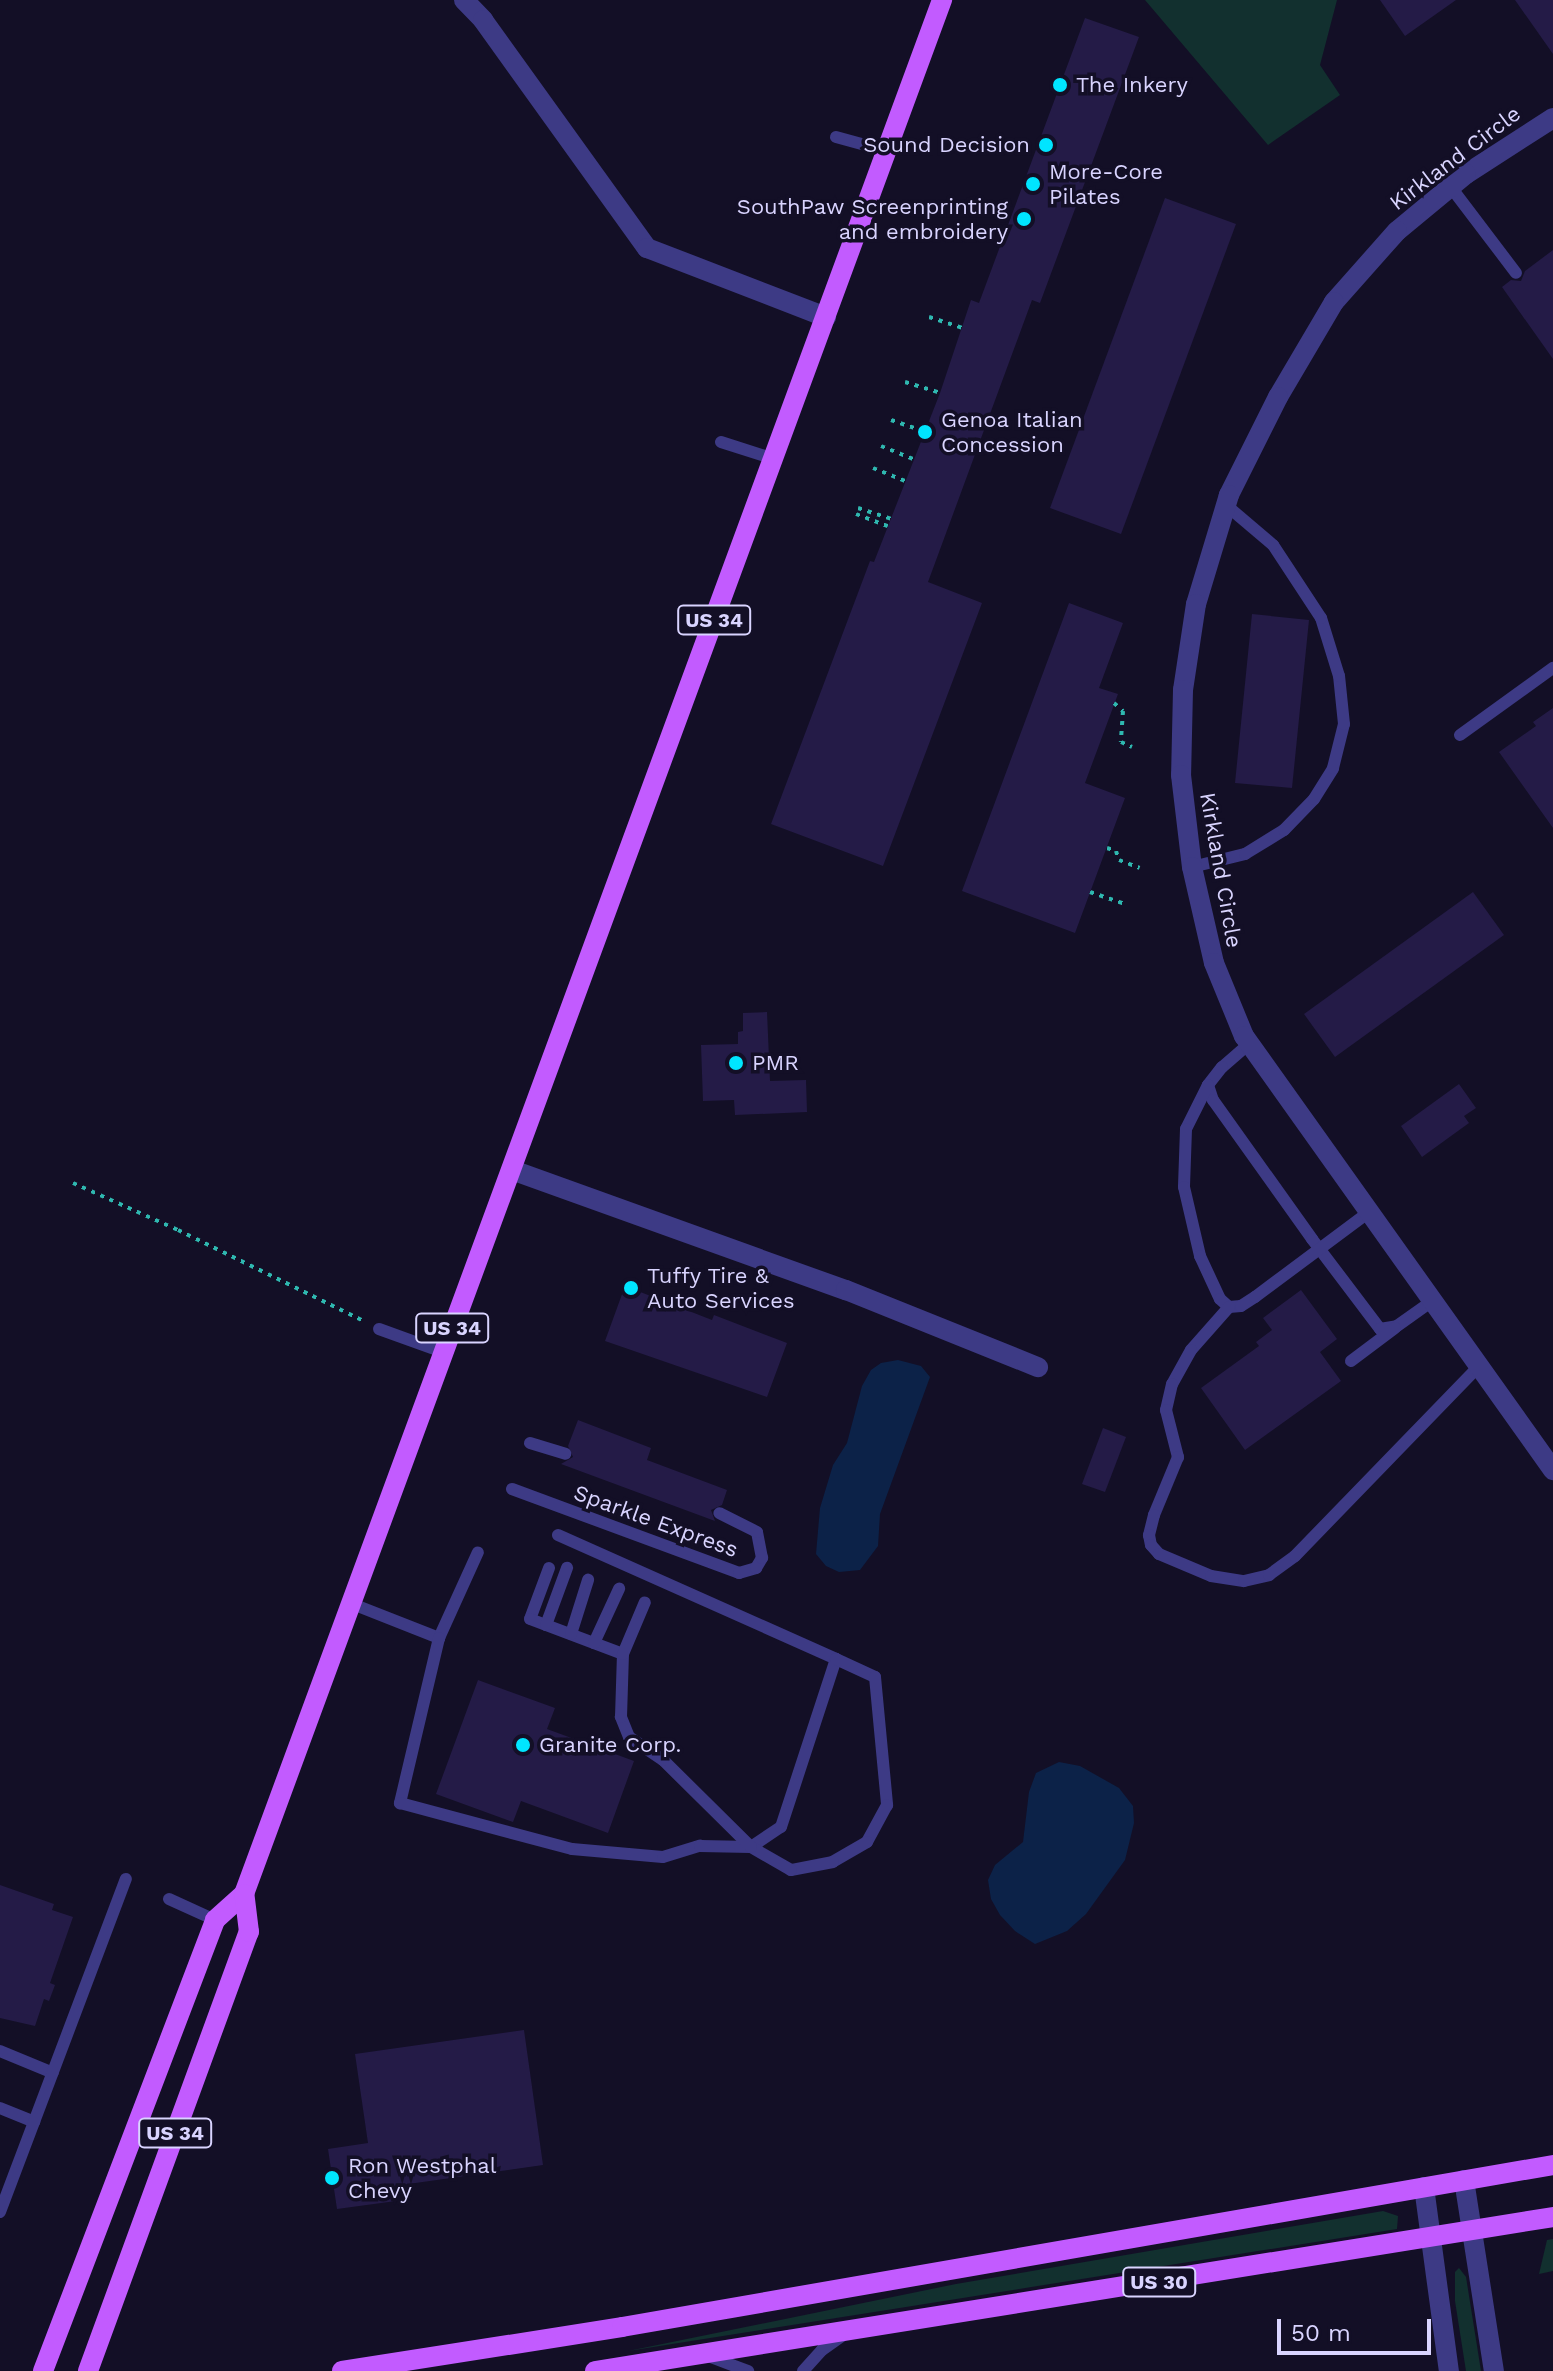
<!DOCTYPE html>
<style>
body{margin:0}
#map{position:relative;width:1553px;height:2371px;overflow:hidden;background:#130f26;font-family:"Work Sans",sans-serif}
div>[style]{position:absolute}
.green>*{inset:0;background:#12302f}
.water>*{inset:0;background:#0c2248}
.building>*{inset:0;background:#241b47}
.path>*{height:4px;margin-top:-2px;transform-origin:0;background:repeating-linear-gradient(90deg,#2fb8b0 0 4px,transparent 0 10px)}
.service>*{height:12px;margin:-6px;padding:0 6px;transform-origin:6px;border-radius:6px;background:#3d3a85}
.minor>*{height:20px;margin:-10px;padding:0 10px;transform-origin:10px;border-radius:10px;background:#3d3a85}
.tertiary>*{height:20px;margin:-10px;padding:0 10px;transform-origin:10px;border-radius:10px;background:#3d3a85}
.primary>*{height:20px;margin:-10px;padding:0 10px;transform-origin:10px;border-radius:10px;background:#c25bff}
.dots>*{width:22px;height:22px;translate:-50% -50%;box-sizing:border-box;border:4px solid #130f26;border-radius:50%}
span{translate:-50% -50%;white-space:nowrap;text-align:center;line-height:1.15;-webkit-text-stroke:7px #130f26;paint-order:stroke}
.shield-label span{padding:2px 6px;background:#130f26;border:2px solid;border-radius:6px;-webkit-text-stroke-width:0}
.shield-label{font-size:20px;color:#d9d4ff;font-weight:700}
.poi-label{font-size:22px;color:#d9d4ff}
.left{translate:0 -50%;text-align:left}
.right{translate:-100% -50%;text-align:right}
.street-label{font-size:22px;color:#d9d4ff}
.scale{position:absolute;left:1277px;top:2319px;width:154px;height:36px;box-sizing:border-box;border:4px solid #d9d4ff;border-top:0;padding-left:10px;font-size:24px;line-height:28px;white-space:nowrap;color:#d9d4ff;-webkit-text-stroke:6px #130f26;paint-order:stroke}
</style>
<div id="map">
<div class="green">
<div style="clip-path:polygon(1145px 0,1337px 0,1320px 65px,1340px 95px,1268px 145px)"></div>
<div style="clip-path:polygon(1383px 2211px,1398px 2216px,1397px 2229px,628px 2351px,956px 2284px)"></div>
<div style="clip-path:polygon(1553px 2239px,1553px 2271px,1539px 2274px,1547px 2240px)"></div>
<div style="clip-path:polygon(1459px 2268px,1466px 2277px,1481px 2371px,1466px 2371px,1455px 2301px,1455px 2272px)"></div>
</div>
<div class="water">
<div style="clip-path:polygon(898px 1360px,921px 1366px,930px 1377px,880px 1514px,878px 1546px,860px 1570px,839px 1572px,826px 1566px,816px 1554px,820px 1508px,833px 1465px,847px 1443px,862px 1386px,871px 1370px,881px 1363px)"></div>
<div style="clip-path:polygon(1059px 1762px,1080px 1766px,1119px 1788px,1133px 1806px,1134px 1823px,1125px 1860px,1086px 1914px,1067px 1931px,1035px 1944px,1015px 1931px,1000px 1915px,991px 1899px,988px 1880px,995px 1865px,1023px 1842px,1029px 1792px,1036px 1773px)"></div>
</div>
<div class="building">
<div style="clip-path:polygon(1380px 0,1456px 0,1405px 36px)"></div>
<div style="clip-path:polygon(1515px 0,1553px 0,1553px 54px)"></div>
<div style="clip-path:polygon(1085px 18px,1139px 37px,1040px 303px,1032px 300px,928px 582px,982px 603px,883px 866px,771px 824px,870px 561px,874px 562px,940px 393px,971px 300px,979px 303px)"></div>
<div style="clip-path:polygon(1165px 198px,1236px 224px,1121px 534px,1050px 508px)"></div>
<div style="clip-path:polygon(1553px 250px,1553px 359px,1502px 287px,1511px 280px,1521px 281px,1525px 271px)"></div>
<div style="clip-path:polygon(1069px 603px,1123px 623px,1099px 688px,1118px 694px,1085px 783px,1125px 798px,1075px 933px,962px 891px)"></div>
<div style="clip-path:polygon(1252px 614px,1309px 620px,1292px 788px,1235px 783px)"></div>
<div style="clip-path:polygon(1553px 708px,1553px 828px,1499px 752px,1536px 726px,1533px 722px)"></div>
<div style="clip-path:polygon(1473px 892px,1504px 935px,1335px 1057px,1304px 1014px)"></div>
<div style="clip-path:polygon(767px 1012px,770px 1081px,806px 1080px,807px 1112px,735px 1115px,734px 1100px,703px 1101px,701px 1045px,738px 1044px,738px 1032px,743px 1031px,743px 1013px)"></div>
<div style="clip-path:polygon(1459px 1084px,1476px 1108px,1464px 1116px,1469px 1123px,1422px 1157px,1401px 1126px)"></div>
<div style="clip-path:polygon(625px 1286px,712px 1320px,714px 1315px,787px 1343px,767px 1397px,605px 1341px)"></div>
<div style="clip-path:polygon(1301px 1290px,1337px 1339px,1320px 1352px,1341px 1381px,1245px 1450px,1201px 1388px,1259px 1346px,1256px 1342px,1272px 1330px,1263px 1318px)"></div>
<div style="clip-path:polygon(578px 1420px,651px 1448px,647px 1460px,727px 1490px,722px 1505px,711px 1510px,715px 1521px,561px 1464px,573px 1457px,568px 1446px)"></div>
<div style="clip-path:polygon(1103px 1428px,1126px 1437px,1105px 1492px,1082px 1484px)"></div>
<div style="clip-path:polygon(478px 1680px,555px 1708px,547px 1729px,634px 1761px,608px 1833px,521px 1801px,513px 1822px,436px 1794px)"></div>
<div style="clip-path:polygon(0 1885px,54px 1904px,52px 1910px,73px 1917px,50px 1983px,55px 1985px,49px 2001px,44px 1999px,35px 2026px,0 2018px)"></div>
<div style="clip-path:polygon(524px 2030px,543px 2165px,394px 2186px,396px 2201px,337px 2209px,328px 2149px,368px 2143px,355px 2054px)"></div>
</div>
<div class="path">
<div style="left:929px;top:317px;width:35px;rotate:18deg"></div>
<div style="left:905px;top:382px;width:37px;rotate:17deg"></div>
<div style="left:891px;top:420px;width:36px;rotate:19deg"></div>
<div style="left:881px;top:446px;width:35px;rotate:22deg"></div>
<div style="left:873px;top:468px;width:35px;rotate:22deg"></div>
<div style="left:858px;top:508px;width:35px;rotate:18deg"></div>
<div style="left:856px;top:514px;width:34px;rotate:21deg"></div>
<div style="left:1114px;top:703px;width:12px;rotate:42deg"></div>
<div style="left:1123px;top:711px;width:31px;rotate:94deg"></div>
<div style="left:1121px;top:742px;width:12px;rotate:24deg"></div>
<div style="left:1107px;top:848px;width:9px;rotate:18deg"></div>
<div style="left:1116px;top:851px;width:9px;rotate:72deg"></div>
<div style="left:1119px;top:860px;width:22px;rotate:21deg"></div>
<div style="left:1090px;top:892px;width:39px;rotate:19deg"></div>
<div style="left:73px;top:1183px;width:115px;rotate:24.1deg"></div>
<div style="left:178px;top:1230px;width:209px;rotate:26.1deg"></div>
</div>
<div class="service">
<div style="left:836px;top:137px;width:53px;rotate:15.4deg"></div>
<div style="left:1450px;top:186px;width:109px;rotate:52.8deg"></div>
<div style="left:721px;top:442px;width:56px;rotate:17.8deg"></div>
<div style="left:1460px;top:735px;width:115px;rotate:-35.8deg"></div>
<div style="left:1192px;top:867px;width:55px;rotate:-13.8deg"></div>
<div style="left:1245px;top:854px;width:46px;rotate:-31.6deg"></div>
<div style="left:1284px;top:830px;width:43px;rotate:-45.9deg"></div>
<div style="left:1314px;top:799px;width:36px;rotate:-58deg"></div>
<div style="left:1333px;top:768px;width:45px;rotate:-76deg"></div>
<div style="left:1344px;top:724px;width:48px;rotate:-95.9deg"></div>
<div style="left:1339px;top:676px;width:61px;rotate:-107.2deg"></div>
<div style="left:1321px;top:618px;width:87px;rotate:-123.3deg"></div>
<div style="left:1273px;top:545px;width:62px;rotate:-139.6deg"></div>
<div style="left:1250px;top:1043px;width:37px;rotate:139deg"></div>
<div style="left:1222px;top:1067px;width:23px;rotate:128deg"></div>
<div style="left:1208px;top:1085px;width:16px;rotate:72deg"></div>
<div style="left:1213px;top:1100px;width:171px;rotate:54.5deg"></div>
<div style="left:1312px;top:1239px;width:113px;rotate:52.9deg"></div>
<div style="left:1380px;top:1329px;width:17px;rotate:-10deg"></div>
<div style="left:1397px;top:1326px;width:43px;rotate:-35.5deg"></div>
<div style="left:1208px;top:1085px;width:49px;rotate:116.6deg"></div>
<div style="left:1186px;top:1129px;width:58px;rotate:92deg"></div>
<div style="left:1184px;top:1187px;width:71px;rotate:76.9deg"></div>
<div style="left:1200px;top:1256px;width:47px;rotate:65.1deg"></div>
<div style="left:1220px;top:1299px;width:12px;rotate:42deg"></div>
<div style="left:1229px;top:1307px;width:12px;rotate:-5deg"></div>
<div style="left:1241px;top:1306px;width:17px;rotate:-33deg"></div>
<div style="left:1255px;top:1297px;width:142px;rotate:-36.7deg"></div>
<div style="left:1229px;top:1307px;width:57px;rotate:131.5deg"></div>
<div style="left:1191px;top:1350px;width:39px;rotate:119deg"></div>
<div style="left:1172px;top:1384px;width:27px;rotate:103deg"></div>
<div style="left:1166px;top:1410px;width:49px;rotate:75.7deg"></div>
<div style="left:1178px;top:1457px;width:63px;rotate:112.5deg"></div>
<div style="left:1154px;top:1515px;width:21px;rotate:104deg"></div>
<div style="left:1149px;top:1535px;width:10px;rotate:79deg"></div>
<div style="left:1151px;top:1545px;width:12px;rotate:48deg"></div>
<div style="left:1159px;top:1554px;width:56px;rotate:22.9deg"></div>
<div style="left:1211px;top:1576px;width:33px;rotate:9deg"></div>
<div style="left:1244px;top:1581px;width:26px;rotate:-13deg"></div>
<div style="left:1269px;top:1575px;width:32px;rotate:-36deg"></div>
<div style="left:1295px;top:1556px;width:264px;rotate:-45.9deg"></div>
<div style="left:379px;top:1329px;width:68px;rotate:19.8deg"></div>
<div style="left:1351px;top:1361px;width:55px;rotate:-36.9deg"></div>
<div style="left:530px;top:1443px;width:37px;rotate:17deg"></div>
<div style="left:512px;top:1489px;width:242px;rotate:20.3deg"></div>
<div style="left:739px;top:1573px;width:18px;rotate:-16deg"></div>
<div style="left:756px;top:1568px;width:12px;rotate:-59deg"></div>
<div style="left:762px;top:1558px;width:26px;rotate:-101deg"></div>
<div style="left:757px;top:1532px;width:42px;rotate:-153.4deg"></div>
<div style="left:558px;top:1535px;width:304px;rotate:24deg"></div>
<div style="left:549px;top:1568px;width:54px;rotate:110.4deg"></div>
<div style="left:530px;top:1619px;width:99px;rotate:20.6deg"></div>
<div style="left:350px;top:1603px;width:96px;rotate:21.5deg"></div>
<div style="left:439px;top:1638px;width:94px;rotate:-65.6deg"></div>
<div style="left:546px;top:1625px;width:61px;rotate:-69.8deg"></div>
<div style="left:571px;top:1634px;width:57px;rotate:-72.5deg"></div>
<div style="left:439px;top:1638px;width:170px;rotate:103.3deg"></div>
<div style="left:400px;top:1803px;width:178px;rotate:15deg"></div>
<div style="left:572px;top:1849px;width:91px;rotate:5deg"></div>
<div style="left:663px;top:1857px;width:39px;rotate:-17deg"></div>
<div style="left:700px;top:1846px;width:51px;rotate:1.1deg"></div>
<div style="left:751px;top:1847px;width:36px;rotate:-34deg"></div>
<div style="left:781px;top:1827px;width:177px;rotate:-71.9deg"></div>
<div style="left:836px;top:1659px;width:43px;rotate:24.8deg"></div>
<div style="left:875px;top:1677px;width:129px;rotate:84.6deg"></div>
<div style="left:887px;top:1805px;width:42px;rotate:118.4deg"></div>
<div style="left:867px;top:1842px;width:39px;rotate:150deg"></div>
<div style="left:833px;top:1862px;width:43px;rotate:169.2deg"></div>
<div style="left:791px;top:1870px;width:46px;rotate:-150.1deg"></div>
<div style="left:751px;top:1847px;width:124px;rotate:-135.3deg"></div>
<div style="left:663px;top:1760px;width:41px;rotate:-145.9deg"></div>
<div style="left:629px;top:1737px;width:22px;rotate:-112deg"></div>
<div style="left:621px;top:1717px;width:63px;rotate:-88.2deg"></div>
<div style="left:623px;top:1654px;width:56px;rotate:-67.1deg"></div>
<div style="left:594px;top:1643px;width:60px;rotate:-65.2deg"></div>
<div style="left:169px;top:1899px;width:51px;rotate:24.5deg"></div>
<div style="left:0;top:2051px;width:57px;rotate:22.5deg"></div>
<div style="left:0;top:2108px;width:37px;rotate:22deg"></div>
<div style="left:0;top:2212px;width:356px;rotate:-69.3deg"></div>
<div style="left:708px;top:2356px;width:43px;rotate:20.6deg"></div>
<div style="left:803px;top:2371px;width:28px;rotate:-48deg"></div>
<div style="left:822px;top:2350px;width:28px;rotate:-35deg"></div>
</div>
<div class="minor">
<div style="left:464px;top:0;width:28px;rotate:46deg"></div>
<div style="left:483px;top:20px;width:281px;rotate:54.3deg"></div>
<div style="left:647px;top:248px;width:192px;rotate:21.1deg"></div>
<div style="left:1553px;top:118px;width:103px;rotate:147.2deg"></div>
<div style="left:1466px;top:174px;width:89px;rotate:140.4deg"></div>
<div style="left:1397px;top:231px;width:95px;rotate:131.6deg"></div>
<div style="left:1334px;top:302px;width:110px;rotate:120.5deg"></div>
<div style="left:1278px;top:397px;width:110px;rotate:116.6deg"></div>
<div style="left:1229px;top:495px;width:114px;rotate:106.8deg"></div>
<div style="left:1196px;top:604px;width:87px;rotate:98.6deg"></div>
<div style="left:1183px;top:690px;width:85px;rotate:91.3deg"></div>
<div style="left:1181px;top:775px;width:93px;rotate:83.2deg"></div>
<div style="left:1192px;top:867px;width:98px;rotate:77.1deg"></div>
<div style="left:1214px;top:963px;width:79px;rotate:67.7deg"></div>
<div style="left:1244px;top:1036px;width:533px;rotate:54.55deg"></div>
<div style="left:512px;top:1170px;width:355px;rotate:19.8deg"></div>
<div style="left:846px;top:1290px;width:207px;rotate:21.9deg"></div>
</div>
<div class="tertiary">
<div style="left:1464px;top:2180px;width:193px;rotate:81.1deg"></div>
<div style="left:1424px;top:2187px;width:186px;rotate:82.3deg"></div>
</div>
<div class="primary">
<div style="left:43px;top:2371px;width:483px;rotate:-69.1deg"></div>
<div style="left:215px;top:1920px;width:39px;rotate:-42deg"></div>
<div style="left:244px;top:1894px;width:2019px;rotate:-69.77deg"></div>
<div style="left:88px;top:2371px;width:468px;rotate:-69.9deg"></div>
<div style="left:249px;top:1932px;width:38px;rotate:-97deg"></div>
<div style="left:342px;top:2371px;width:283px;rotate:-8.9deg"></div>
<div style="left:622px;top:2327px;width:945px;rotate:-9.87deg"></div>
<div style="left:595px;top:2371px;width:970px;rotate:-9.13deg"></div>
</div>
<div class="dots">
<div style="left:1060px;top:85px;background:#00e5ff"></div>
<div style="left:1046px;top:145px;background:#00e5ff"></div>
<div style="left:1033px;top:184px;background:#00e5ff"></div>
<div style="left:1024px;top:219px;background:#00e5ff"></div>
<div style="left:925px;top:432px;background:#00e5ff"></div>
<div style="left:736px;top:1063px;background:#00e5ff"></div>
<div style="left:631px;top:1288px;background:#00e5ff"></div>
<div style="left:523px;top:1745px;background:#00e5ff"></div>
<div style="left:332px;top:2178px;background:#00e5ff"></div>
</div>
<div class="shield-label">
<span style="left:714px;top:620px">US 34</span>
<span style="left:452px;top:1328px">US 34</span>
<span style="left:175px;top:2133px">US 34</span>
<span style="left:1159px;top:2282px">US 30</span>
</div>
<div class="poi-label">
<span class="left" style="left:1076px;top:85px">The Inkery</span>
<span class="right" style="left:1030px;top:145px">Sound Decision</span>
<span class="left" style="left:1049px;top:184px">More-Core<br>Pilates</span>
<span class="right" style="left:1008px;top:219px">SouthPaw Screenprinting<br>and embroidery</span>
<span class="left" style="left:941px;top:432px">Genoa Italian<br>Concession</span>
<span class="left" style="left:752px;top:1063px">PMR</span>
<span class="left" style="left:647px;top:1288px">Tuffy Tire &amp;<br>Auto Services</span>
<span class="left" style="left:539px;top:1745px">Granite Corp.</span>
<span class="left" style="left:348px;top:2178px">Ron Westphal<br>Chevy</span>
</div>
<div class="street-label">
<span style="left:1455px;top:158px;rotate:-37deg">Kirkland Circle</span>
<span style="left:1221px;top:870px;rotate:80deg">Kirkland Circle</span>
<span style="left:656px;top:1521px;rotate:20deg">Sparkle Express</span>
</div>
<div class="scale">50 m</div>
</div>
